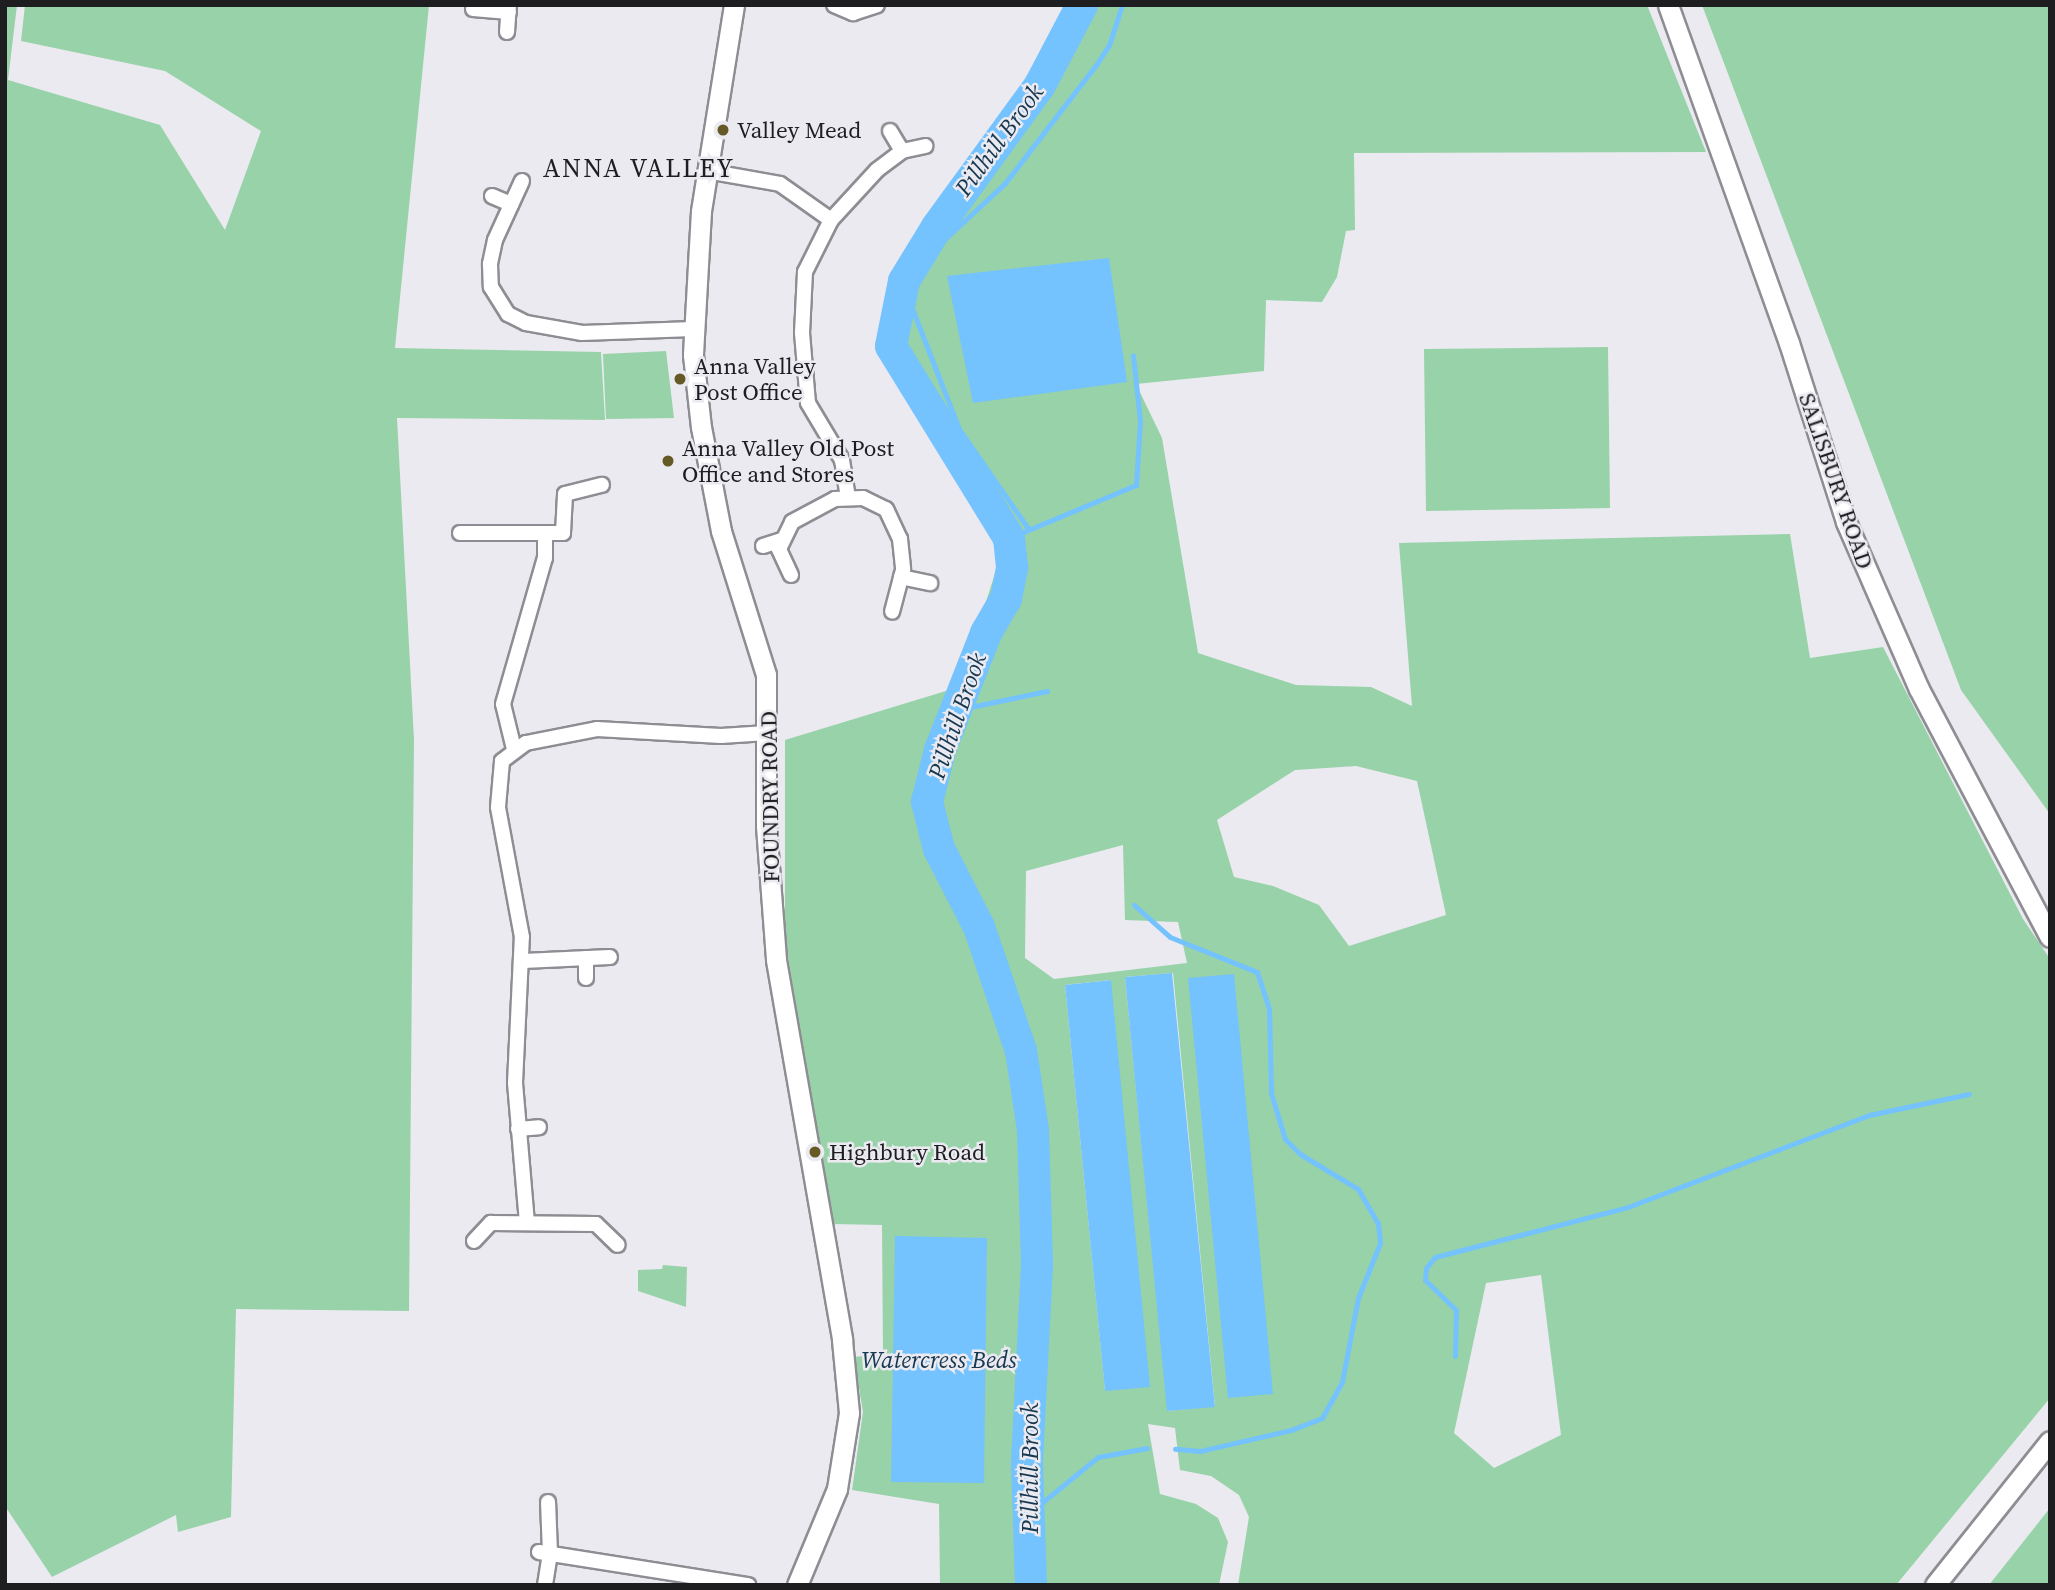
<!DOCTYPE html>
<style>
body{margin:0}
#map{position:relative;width:2055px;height:1590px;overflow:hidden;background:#eaeaf0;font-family:"Source Serif 4",serif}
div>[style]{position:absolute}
.green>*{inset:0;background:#98d2a8}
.water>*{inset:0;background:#74c2fe}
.stream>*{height:5px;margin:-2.5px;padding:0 2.5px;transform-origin:2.5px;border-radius:2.5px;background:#74c2fe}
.river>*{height:32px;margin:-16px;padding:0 16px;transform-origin:16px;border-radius:16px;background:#74c2fe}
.roads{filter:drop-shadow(2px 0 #8e8d93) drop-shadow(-2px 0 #8e8d93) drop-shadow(0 2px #8e8d93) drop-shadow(0 -2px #8e8d93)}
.minor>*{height:14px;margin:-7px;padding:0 7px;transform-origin:7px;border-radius:7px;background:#fff}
.tertiary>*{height:19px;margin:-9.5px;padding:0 9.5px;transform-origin:9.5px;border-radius:9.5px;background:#fff}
.dots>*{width:19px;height:19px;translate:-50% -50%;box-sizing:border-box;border:4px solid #eaeaf0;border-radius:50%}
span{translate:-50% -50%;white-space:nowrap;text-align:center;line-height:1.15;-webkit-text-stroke:5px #eaeaf0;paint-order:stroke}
.poi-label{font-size:23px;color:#1e1e21}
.left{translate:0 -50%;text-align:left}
.street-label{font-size:23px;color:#1e1e21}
.water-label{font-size:24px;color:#173851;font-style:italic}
.quarter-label{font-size:26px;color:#1e1e21;letter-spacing:2px}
.frame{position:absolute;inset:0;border:7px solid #1e1e21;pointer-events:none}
</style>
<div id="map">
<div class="green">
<div style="clip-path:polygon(5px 5px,17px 5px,8px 80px,160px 125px,225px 230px,261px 131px,165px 71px,21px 41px,25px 5px,429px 5px,395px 348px,601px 352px,605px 420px,397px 418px,414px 740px,409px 1311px,236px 1309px,231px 1517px,178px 1532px,176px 1515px,52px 1577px,5px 1506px)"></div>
<div style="clip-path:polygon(evenodd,1067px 5px,1647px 5px,1706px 152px,1354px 153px,1355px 230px,1346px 231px,1337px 277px,1322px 302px,1266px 300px,1264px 371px,1136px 384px,1162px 438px,1198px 653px,1296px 685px,1371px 687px,1412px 706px,1399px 543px,1790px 534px,1810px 658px,1883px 647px,2023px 919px,2050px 959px,2050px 1398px,1896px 1585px,1238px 1585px,1249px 1517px,1239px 1495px,1211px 1476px,1180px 1470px,1175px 1428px,1148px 1424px,1160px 1494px,1196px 1504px,1218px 1518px,1228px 1542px,1219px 1585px,940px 1585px,939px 1504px,852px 1490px,863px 1412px,854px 1357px,883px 1354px,882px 1225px,832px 1224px,785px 939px,785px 740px,959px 687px,1003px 548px,888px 349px,904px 281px,1028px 84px,1067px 5px,1356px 766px,1417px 781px,1446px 915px,1349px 946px,1319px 905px,1273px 886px,1234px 877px,1217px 820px,1295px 770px,1356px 766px,1067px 5px,1123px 845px,1125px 920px,1178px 922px,1187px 963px,1054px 979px,1025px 958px,1026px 871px,1123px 845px,1067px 5px,1173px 973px,1215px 1406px,1168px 1411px,1125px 977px,1173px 973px,1067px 5px,1110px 980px,1111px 981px,1105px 1390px,1065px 985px,1110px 980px,1067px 5px,1541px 1275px,1561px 1435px,1494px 1468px,1454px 1433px,1486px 1283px,1541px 1275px)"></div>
<div style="clip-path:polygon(1702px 5px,2050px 5px,2050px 814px,1961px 690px)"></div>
<div style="clip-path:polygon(1608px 347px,1610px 508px,1426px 511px,1424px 349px)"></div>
<div style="clip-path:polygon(666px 351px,674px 418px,606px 419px,603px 354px)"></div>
<div style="clip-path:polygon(663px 1265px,687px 1267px,686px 1307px,638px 1291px,638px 1270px,662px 1269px)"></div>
<div style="clip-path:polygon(2050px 1508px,2050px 1585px,1989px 1585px)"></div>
</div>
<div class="water">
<div style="clip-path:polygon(1109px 258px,1127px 382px,973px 403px,947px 276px)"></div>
<div style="clip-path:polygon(1172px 973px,1215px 1407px,1167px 1411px,1125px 977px)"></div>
<div style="clip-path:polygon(1234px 974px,1273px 1394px,1228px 1398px,1188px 978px)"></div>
<div style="clip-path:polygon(1111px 980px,1150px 1387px,1105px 1391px,1065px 985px)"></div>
<div style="clip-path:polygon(895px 1236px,987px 1238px,984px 1483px,891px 1482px)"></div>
</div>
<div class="stream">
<div style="left:1027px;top:527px;width:119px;rotate:-124.8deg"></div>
<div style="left:959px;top:429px;width:135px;rotate:-111.3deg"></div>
<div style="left:910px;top:303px;width:18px;rotate:-87deg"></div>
<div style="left:911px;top:285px;width:23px;rotate:-70deg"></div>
<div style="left:919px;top:263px;width:117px;rotate:-42.9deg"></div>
<div style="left:1005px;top:183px;width:149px;rotate:-52.4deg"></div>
<div style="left:1096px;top:65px;width:24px;rotate:-57deg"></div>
<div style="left:1109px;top:45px;width:42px;rotate:-72deg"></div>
<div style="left:1009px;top:538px;width:138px;rotate:-22.7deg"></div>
<div style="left:1136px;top:485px;width:64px;rotate:-86.4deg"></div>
<div style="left:1140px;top:421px;width:66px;rotate:-96.1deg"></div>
<div style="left:956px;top:710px;width:93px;rotate:-11.8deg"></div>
<div style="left:1134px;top:905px;width:48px;rotate:41.6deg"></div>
<div style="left:1170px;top:937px;width:94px;rotate:21.9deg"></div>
<div style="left:1257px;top:972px;width:39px;rotate:72deg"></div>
<div style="left:1269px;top:1009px;width:84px;rotate:88.6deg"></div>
<div style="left:1271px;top:1093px;width:48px;rotate:73.1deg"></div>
<div style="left:1285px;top:1139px;width:21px;rotate:45deg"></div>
<div style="left:1300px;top:1154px;width:68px;rotate:31.1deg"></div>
<div style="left:1358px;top:1189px;width:39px;rotate:60deg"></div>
<div style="left:1378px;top:1223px;width:20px;rotate:84deg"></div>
<div style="left:1380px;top:1243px;width:59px;rotate:111.8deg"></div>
<div style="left:1358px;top:1298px;width:86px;rotate:100.8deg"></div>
<div style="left:1342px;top:1382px;width:41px;rotate:119.1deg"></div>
<div style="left:1322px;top:1418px;width:33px;rotate:159deg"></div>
<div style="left:1291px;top:1430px;width:93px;rotate:167deg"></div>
<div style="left:1200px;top:1451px;width:25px;rotate:-175deg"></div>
<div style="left:1455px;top:1356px;width:46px;rotate:-88.8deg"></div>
<div style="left:1456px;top:1310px;width:43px;rotate:-135.9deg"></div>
<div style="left:1425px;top:1280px;width:12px;rotate:-85deg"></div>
<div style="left:1426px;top:1268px;width:14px;rotate:-51deg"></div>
<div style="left:1435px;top:1257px;width:199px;rotate:-14.5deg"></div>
<div style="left:1628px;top:1207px;width:258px;rotate:-20.9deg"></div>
<div style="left:1869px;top:1115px;width:102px;rotate:-11.9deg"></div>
<div style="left:1028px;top:1514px;width:90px;rotate:-39.2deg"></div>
<div style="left:1098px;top:1457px;width:50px;rotate:-10.4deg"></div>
</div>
<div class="river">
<div style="left:1031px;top:1585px;width:123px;rotate:-91.9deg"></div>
<div style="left:1027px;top:1462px;width:197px;rotate:-87.1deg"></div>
<div style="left:1037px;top:1265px;width:135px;rotate:-91.7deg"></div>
<div style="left:1033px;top:1130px;width:80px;rotate:-98.6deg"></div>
<div style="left:1021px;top:1051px;width:131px;rotate:-108.7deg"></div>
<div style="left:979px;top:927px;width:88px;rotate:-117.1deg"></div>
<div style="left:939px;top:849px;width:49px;rotate:-104.3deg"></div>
<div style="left:927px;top:802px;width:54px;rotate:-76deg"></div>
<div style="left:940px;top:750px;width:126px;rotate:-68.5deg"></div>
<div style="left:986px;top:633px;width:39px;rotate:-60deg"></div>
<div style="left:1006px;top:599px;width:33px;rotate:-79deg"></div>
<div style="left:1012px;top:567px;width:29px;rotate:-96deg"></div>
<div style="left:1009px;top:538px;width:225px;rotate:-121.6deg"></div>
<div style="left:891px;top:346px;width:66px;rotate:-78.7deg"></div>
<div style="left:904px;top:281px;width:63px;rotate:-58.6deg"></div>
<div style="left:937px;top:227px;width:175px;rotate:-54deg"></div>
<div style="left:1040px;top:85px;width:90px;rotate:-62.3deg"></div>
</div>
<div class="roads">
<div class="minor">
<div style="left:834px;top:5px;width:21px;rotate:23deg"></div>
<div style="left:853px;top:13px;width:25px;rotate:-18deg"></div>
<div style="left:473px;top:9px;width:36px;rotate:5deg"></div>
<div style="left:507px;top:32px;width:27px;rotate:-86deg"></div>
<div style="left:890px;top:131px;width:23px;rotate:59deg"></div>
<div style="left:707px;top:171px;width:74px;rotate:10.1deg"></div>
<div style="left:780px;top:184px;width:62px;rotate:35.2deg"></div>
<div style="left:831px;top:220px;width:58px;rotate:116.6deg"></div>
<div style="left:805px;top:272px;width:61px;rotate:92.8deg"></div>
<div style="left:802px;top:333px;width:70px;rotate:85.1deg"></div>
<div style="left:808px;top:403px;width:66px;rotate:59.2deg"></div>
<div style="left:842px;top:460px;width:36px;rotate:81deg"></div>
<div style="left:522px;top:181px;width:65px;rotate:114.6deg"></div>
<div style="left:495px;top:240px;width:25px;rotate:102deg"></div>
<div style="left:490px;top:264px;width:23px;rotate:88deg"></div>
<div style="left:491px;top:287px;width:32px;rotate:58deg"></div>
<div style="left:508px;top:314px;width:20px;rotate:27deg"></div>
<div style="left:526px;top:323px;width:57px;rotate:10.1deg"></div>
<div style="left:582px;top:333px;width:111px;rotate:-2.1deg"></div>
<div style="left:492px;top:196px;width:21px;rotate:23deg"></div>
<div style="left:831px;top:220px;width:68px;rotate:-47.4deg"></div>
<div style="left:877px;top:170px;width:31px;rotate:-37deg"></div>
<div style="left:902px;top:151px;width:24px;rotate:-12deg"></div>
<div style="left:460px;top:533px;width:103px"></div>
<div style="left:563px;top:533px;width:39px;rotate:-87deg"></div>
<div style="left:565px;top:494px;width:38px;rotate:-14deg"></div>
<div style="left:763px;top:546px;width:19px;rotate:-18deg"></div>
<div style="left:791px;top:575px;width:29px;rotate:-115deg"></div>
<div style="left:779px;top:549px;width:30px;rotate:-64deg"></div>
<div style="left:792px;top:522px;width:49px;rotate:-28.1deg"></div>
<div style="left:835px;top:499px;width:28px;rotate:-2deg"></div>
<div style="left:863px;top:498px;width:25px;rotate:26deg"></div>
<div style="left:886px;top:509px;width:33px;rotate:65deg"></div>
<div style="left:900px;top:539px;width:31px;rotate:84deg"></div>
<div style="left:903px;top:570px;width:43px;rotate:104.7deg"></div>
<div style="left:901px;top:577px;width:30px;rotate:12deg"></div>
<div style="left:514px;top:749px;width:46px;rotate:-103.7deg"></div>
<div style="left:503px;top:704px;width:152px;rotate:-74deg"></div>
<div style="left:545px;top:558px;width:25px;rotate:-90deg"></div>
<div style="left:586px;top:958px;width:20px;rotate:90deg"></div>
<div style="left:523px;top:961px;width:87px;rotate:-2.6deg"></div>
<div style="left:518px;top:1129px;width:21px;rotate:-5deg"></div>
<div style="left:527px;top:1223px;width:141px;rotate:-94.9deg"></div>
<div style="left:515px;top:1083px;width:146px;rotate:-87.3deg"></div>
<div style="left:522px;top:937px;width:132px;rotate:-100.5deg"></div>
<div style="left:498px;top:807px;width:46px;rotate:-85deg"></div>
<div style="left:502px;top:761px;width:30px;rotate:-37deg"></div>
<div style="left:526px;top:743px;width:72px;rotate:-11.2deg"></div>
<div style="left:597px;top:729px;width:124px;rotate:3.2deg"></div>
<div style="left:721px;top:736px;width:46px;rotate:-3.7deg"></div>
<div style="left:474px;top:1241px;width:25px;rotate:-47deg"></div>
<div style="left:491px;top:1223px;width:105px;rotate:0.5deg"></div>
<div style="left:596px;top:1224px;width:30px;rotate:44deg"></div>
<div style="left:539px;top:1552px;width:212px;rotate:9deg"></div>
<div style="left:545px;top:1585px;width:32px;rotate:-81deg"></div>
<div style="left:550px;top:1553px;width:51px;rotate:-92.2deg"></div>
</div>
<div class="tertiary">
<div style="left:734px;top:5px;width:209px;rotate:99.1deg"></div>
<div style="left:701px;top:211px;width:144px;rotate:93.2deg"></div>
<div style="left:693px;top:355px;width:72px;rotate:83.7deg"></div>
<div style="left:701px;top:427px;width:106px;rotate:79.1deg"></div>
<div style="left:721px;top:531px;width:151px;rotate:72.6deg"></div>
<div style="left:766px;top:675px;width:151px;rotate:90deg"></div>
<div style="left:766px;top:826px;width:134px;rotate:85.7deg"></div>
<div style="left:776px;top:960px;width:386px;rotate:80.1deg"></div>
<div style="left:842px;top:1340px;width:73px;rotate:84.5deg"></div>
<div style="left:849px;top:1413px;width:77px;rotate:99deg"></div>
<div style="left:837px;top:1489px;width:104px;rotate:112.6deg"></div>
<div style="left:1668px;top:5px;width:359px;rotate:70.3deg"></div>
<div style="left:1789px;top:343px;width:188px;rotate:72.3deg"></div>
<div style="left:1846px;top:522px;width:182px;rotate:66.4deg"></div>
<div style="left:1919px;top:689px;width:280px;rotate:62.2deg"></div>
<div style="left:1935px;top:1585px;width:184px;rotate:-51.4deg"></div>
</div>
</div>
<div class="dots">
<div style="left:723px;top:130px;background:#655925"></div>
<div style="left:680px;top:379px;background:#655925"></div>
<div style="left:668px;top:461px;background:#655925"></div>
<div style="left:815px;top:1152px;background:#655925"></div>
</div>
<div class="poi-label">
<span class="left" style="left:737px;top:130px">Valley Mead</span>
<span class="left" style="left:694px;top:379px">Anna Valley<br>Post Office</span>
<span class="left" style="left:682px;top:461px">Anna Valley Old Post<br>Office and Stores</span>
<span class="left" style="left:829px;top:1152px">Highbury Road</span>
</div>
<div class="street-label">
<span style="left:1836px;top:481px;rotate:71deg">SALISBURY ROAD</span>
<span style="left:770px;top:797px;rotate:-91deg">FOUNDRY ROAD</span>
</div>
<div class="water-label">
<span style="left:999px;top:140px;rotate:-54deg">Pillhill Brook</span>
<span style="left:957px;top:716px;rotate:-71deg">Pillhill Brook</span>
<span style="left:939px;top:1360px">Watercress Beds</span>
<span style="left:1030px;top:1468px;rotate:-90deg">Pillhill Brook</span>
</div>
<div class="quarter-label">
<span style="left:639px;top:169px">ANNA VALLEY</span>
</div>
<div class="frame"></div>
</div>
